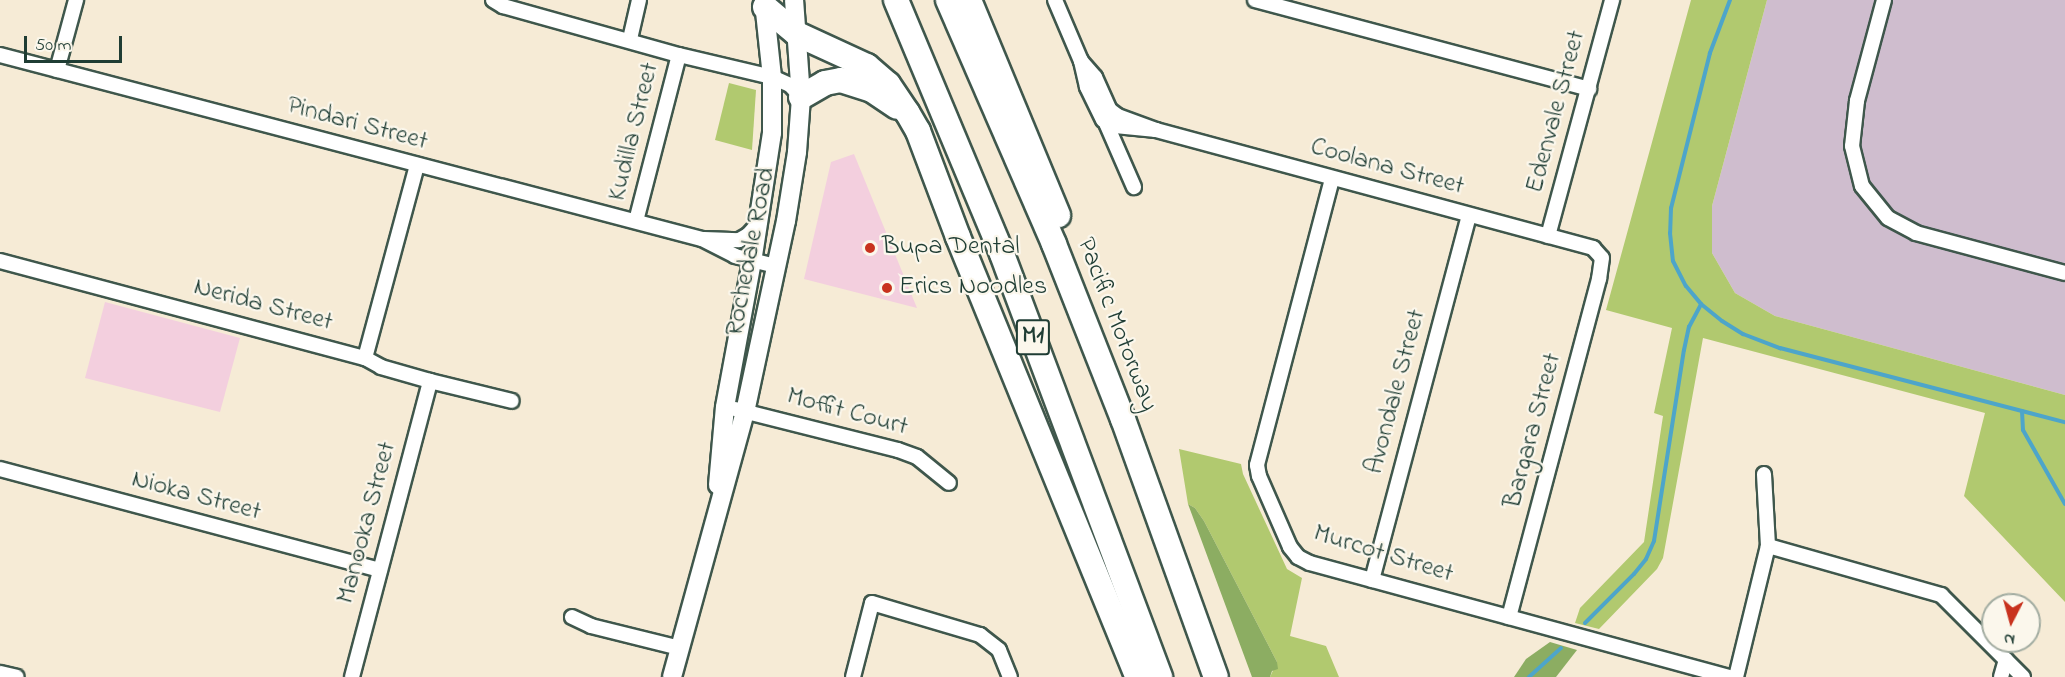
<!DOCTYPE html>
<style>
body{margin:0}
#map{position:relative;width:2065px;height:677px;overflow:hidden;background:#f6ebd6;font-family:"Indie Flower",sans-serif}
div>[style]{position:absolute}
.built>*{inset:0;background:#f3cfde}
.industrial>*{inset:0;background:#cfbdce}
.green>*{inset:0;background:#b1c96f}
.forest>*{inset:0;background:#8cad62}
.stream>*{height:4px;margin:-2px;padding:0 2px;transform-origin:2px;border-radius:2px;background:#4da5ca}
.roads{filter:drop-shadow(2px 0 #3f574c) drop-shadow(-2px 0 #3f574c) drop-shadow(0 2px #3f574c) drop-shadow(0 -2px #3f574c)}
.minor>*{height:14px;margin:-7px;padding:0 7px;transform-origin:7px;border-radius:7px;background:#fff}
.secondary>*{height:18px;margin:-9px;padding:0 9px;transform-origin:9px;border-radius:9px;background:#fff}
.motorway>*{height:24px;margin:-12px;padding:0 12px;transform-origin:12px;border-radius:12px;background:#fff}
.dots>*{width:16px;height:16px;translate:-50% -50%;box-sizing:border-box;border:3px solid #fbf7ec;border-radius:50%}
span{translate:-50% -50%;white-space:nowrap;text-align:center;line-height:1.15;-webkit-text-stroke:4.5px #fbf7ec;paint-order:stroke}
.shield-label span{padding:2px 4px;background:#fbf7ec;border:2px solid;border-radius:4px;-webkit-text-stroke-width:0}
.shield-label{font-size:24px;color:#1f3d34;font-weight:700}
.street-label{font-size:26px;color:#1f3d34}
.poi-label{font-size:26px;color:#1f3d34}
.left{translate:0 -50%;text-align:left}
.north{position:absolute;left:1981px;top:593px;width:60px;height:60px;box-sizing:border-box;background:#fbf7ec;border:2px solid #a3ada2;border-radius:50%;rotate:186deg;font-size:16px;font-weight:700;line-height:24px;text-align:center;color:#1f3d34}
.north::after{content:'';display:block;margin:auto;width:21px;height:27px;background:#c8321e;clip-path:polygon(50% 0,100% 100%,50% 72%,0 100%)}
.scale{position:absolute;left:24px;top:36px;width:98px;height:27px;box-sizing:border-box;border:3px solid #1f3d34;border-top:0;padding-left:8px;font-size:18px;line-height:21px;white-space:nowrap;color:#1f3d34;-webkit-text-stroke:4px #fbf7ec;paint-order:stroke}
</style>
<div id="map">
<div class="built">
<div style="clip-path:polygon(854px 154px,917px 308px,804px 279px,831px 162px)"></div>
<div style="clip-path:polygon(105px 302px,240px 338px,220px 412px,85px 378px)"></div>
</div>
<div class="industrial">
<div style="clip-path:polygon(1767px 0,2065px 0,2065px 395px,1775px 316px,1735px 293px,1712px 253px,1712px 206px)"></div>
</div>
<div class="green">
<div style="clip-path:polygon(1691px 0,1767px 0,1712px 206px,1712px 253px,1735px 293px,1775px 316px,2065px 395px,2065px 602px,1964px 496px,1985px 413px,1703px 338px,1663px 558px,1657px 569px,1599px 629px,1575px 623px,1580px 608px,1644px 542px,1663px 416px,1654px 413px,1672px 328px,1606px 310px)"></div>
<div style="clip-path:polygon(729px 83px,756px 90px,752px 150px,715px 140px)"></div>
<div style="clip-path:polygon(1179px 449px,1241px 464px,1243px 474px,1287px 569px,1302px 578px,1290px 636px,1326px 646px,1339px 677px,1270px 677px,1277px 662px,1204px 521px,1195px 508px,1188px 504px)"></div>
</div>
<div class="forest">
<div style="clip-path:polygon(1188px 504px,1195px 508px,1204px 521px,1277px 662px,1278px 669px,1272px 671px,1270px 677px,1252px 677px)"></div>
<div style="clip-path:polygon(1550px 642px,1577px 650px,1556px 677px,1514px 677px,1526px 659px)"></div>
</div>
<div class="stream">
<div style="left:1730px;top:0;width:57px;rotate:110.7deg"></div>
<div style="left:1710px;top:53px;width:160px;rotate:104.1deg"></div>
<div style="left:1671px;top:208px;width:25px;rotate:92deg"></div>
<div style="left:1670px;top:233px;width:28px;rotate:84deg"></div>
<div style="left:1673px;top:261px;width:28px;rotate:63deg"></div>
<div style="left:1686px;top:286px;width:23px;rotate:50deg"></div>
<div style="left:1701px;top:304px;width:27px;rotate:39deg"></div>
<div style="left:1722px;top:321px;width:25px;rotate:32deg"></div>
<div style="left:1743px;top:334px;width:40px;rotate:21deg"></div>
<div style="left:1780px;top:348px;width:294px;rotate:14.6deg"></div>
<div style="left:2022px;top:411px;width:19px;rotate:87deg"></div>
<div style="left:2023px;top:430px;width:85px;rotate:60.4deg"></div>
<div style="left:1585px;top:623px;width:69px;rotate:-45deg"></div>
<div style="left:1634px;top:574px;width:19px;rotate:-51deg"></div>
<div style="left:1646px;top:559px;width:20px;rotate:-66deg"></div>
<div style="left:1654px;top:541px;width:193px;rotate:-81.1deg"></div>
<div style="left:1684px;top:350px;width:24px;rotate:-78deg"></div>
<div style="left:1689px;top:327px;width:26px;rotate:-62deg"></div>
<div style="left:1529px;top:677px;width:43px;rotate:-42.2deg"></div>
</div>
<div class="roads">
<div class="minor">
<div style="left:493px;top:0;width:12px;rotate:31deg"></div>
<div style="left:503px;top:6px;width:183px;rotate:15.6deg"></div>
<div style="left:679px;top:55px;width:96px;rotate:13.3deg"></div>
<div style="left:772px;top:77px;width:20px;rotate:24deg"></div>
<div style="left:790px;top:85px;width:16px;rotate:47deg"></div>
<div style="left:1055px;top:0;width:66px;rotate:66.9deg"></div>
<div style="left:1255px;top:0;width:346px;rotate:14.9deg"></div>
<div style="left:1884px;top:0;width:105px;rotate:105deg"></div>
<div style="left:1857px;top:101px;width:45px;rotate:96.3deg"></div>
<div style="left:1852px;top:146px;width:41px;rotate:76deg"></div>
<div style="left:1862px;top:186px;width:41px;rotate:50.9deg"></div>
<div style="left:1888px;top:218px;width:32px;rotate:28deg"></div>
<div style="left:1916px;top:233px;width:154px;rotate:15deg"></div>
<div style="left:630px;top:39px;width:40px;rotate:-77deg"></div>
<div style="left:0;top:55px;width:726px;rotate:14.69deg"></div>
<div style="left:702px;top:239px;width:37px;rotate:27deg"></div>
<div style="left:735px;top:256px;width:42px;rotate:13.7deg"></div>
<div style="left:57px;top:70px;width:73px;rotate:-74.8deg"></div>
<div style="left:1109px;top:118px;width:6px;rotate:121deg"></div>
<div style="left:1106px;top:123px;width:70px;rotate:66.4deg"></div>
<div style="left:1156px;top:130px;width:41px;rotate:-174.4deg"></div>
<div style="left:1115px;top:126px;width:13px;rotate:-153deg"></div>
<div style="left:1103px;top:120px;width:37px;rotate:-116deg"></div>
<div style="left:1087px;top:87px;width:27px;rotate:-103deg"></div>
<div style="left:1081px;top:61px;width:21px;rotate:49deg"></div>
<div style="left:1095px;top:77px;width:36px;rotate:66deg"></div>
<div style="left:1110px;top:110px;width:10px;rotate:37deg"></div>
<div style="left:1118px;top:116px;width:40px;rotate:20.2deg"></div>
<div style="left:1156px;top:130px;width:453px;rotate:15.1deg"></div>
<div style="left:1593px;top:248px;width:13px;rotate:48deg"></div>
<div style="left:1602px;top:258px;width:21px;rotate:98deg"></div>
<div style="left:1599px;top:279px;width:350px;rotate:104.9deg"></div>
<div style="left:1332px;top:179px;width:296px;rotate:104.7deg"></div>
<div style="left:1257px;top:465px;width:11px;rotate:80deg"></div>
<div style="left:1259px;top:476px;width:77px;rotate:66.4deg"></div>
<div style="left:1290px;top:547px;width:13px;rotate:51deg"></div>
<div style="left:1298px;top:557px;width:13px;rotate:27deg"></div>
<div style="left:1310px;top:563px;width:436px;rotate:15.2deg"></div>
<div style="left:636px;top:221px;width:171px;rotate:-75.5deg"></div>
<div style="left:1548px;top:236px;width:245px;rotate:-74.8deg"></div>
<div style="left:704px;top:239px;width:35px;rotate:2deg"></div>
<div style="left:739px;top:240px;width:10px;rotate:-29deg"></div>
<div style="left:748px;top:235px;width:15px;rotate:-48deg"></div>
<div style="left:0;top:261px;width:378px;rotate:14.9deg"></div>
<div style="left:365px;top:358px;width:18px;rotate:29deg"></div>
<div style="left:381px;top:367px;width:51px;rotate:15.9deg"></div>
<div style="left:430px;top:381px;width:84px;rotate:13.7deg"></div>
<div style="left:365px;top:358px;width:200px;rotate:-74.9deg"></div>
<div style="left:735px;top:409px;width:168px;rotate:14.1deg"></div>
<div style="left:898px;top:450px;width:20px;rotate:20deg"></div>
<div style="left:917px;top:457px;width:41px;rotate:39.1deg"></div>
<div style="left:0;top:469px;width:393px;rotate:14.9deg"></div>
<div style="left:1768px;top:546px;width:180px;rotate:15.8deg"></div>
<div style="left:1941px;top:595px;width:116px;rotate:45deg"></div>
<div style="left:1372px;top:580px;width:377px;rotate:-75.1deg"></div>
<div style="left:572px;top:617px;width:21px;rotate:25deg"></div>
<div style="left:591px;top:626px;width:92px;rotate:13.9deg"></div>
<div style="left:0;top:673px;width:17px;rotate:13deg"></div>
<div style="left:352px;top:677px;width:306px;rotate:-75.2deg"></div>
<div style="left:853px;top:677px;width:76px;rotate:-75.6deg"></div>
<div style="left:872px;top:603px;width:113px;rotate:16.5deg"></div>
<div style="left:980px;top:635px;width:24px;rotate:38deg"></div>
<div style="left:999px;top:650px;width:29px;rotate:68deg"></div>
<div style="left:1736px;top:677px;width:135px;rotate:-76.3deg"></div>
<div style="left:1768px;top:546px;width:72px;rotate:-93.2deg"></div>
<div style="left:2001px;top:677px;width:18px;rotate:-74deg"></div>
</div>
<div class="secondary">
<div style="left:718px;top:485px;width:78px;rotate:-84.9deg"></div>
<div style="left:725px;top:407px;width:147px;rotate:-79.5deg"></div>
<div style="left:752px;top:262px;width:131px;rotate:-81.2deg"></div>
<div style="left:772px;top:133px;width:56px;rotate:-90deg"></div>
<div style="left:772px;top:77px;width:75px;rotate:-96.1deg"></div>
<div style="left:672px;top:677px;width:275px;rotate:-74.6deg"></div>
<div style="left:745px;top:412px;width:195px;rotate:-77.9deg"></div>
<div style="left:786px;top:221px;width:70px;rotate:-80.9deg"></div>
<div style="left:797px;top:152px;width:55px;rotate:-85.8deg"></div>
<div style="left:801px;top:97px;width:97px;rotate:-94.1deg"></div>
</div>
<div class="motorway">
<div style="left:896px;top:0;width:275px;rotate:67.3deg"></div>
<div style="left:1002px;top:254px;width:452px;rotate:69.5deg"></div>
<div style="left:948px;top:0;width:266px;rotate:66.5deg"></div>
<div style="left:1054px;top:244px;width:188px;rotate:68.5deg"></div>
<div style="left:1123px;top:419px;width:274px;rotate:70.2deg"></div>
<div style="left:969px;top:0;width:233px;rotate:67.5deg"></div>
<div style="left:765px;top:7px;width:42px;rotate:40.2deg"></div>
<div style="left:797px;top:34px;width:77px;rotate:24.6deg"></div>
<div style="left:867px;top:66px;width:28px;rotate:41deg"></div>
<div style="left:888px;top:84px;width:34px;rotate:56deg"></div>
<div style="left:907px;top:112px;width:22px;rotate:60deg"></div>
<div style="left:918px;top:131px;width:113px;rotate:69.3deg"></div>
<div style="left:958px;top:237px;width:475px;rotate:67.8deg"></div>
<div style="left:801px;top:97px;width:28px;rotate:-30deg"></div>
<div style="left:825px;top:83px;width:16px;rotate:-11deg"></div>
<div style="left:841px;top:80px;width:33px;rotate:18deg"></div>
<div style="left:872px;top:90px;width:30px;rotate:34deg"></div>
</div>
</div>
<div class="dots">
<div style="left:870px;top:248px;background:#c8321e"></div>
<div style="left:887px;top:288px;background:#c8321e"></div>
</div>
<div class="shield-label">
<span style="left:1033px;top:337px">M1</span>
</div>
<div class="street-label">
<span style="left:1557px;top:112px;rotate:-75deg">Edenvale Street</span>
<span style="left:357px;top:125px;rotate:15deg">Pindari Street</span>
<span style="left:635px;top:132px;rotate:-76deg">Kudilla Street</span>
<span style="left:1387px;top:168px;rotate:15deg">Coolana Street</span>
<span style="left:752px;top:252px;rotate:-79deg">Rochedale Road</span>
<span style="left:263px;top:306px;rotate:15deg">Nerida Street</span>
<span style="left:1116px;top:325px;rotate:69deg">Pacific Motorway</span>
<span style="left:1397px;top:392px;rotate:-75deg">Avondale Street</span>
<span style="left:847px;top:413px;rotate:15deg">Moffit Court</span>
<span style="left:1534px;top:431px;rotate:-75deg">Bargara Street</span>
<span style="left:196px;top:497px;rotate:15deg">Nioka Street</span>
<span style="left:368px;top:523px;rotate:-75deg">Manooka Street</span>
<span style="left:1383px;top:555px;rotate:17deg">Murcot Street</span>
</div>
<div class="poi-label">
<span class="left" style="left:882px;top:248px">Bupa Dental</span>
<span class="left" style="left:899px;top:288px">Erics Noodles</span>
</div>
<div class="north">N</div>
<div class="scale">50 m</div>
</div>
